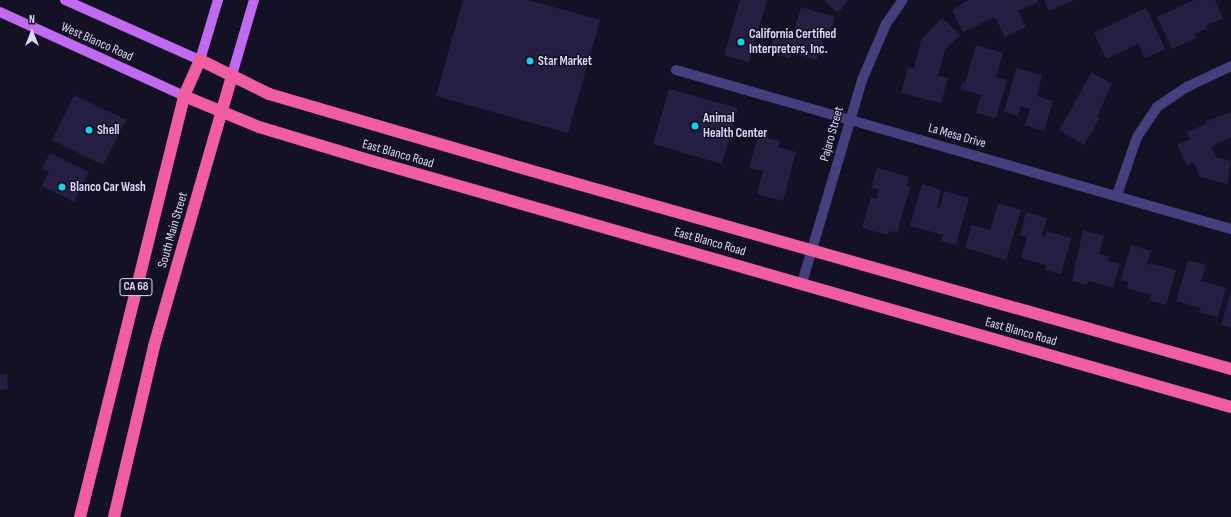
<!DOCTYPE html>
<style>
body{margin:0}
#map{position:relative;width:1231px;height:517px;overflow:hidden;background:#141124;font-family:"Sofia Sans Condensed",sans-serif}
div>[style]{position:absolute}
.building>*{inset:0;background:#271f43}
.minor>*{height:10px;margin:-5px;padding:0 5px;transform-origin:5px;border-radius:5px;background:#44407e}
.major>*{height:10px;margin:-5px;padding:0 5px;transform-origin:5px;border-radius:5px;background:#c069f1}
.highway>*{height:12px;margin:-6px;padding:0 6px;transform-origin:6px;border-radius:6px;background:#f05ea1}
.dots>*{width:11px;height:11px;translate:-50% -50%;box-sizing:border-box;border:2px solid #141124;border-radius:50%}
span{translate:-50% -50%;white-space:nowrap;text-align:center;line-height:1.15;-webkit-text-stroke:3px #141124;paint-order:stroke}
.shield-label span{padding:1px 3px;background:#141124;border:1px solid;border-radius:3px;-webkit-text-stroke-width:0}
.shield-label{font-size:12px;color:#dcd7fb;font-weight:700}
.poi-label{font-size:13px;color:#dcd7fb;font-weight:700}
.left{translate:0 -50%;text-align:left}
.street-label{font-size:13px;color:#dcd7fb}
.north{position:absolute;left:12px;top:12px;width:40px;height:40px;-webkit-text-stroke:3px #141124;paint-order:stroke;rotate:0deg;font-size:11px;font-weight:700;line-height:16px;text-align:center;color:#dcd7fb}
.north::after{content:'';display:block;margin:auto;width:14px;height:18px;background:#dcd7fb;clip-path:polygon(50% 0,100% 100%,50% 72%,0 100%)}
</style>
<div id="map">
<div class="building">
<div style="clip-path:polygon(463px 0,528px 0,600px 20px,568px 133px,436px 96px)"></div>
<div style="clip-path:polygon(740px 0,767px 0,749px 62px,724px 55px)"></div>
<div style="clip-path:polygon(824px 0,849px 0,838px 13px)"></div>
<div style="clip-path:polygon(968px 0,1037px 0,1038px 2px,1018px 11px,1026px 27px,1005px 37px,995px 17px,963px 32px,952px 10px)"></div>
<div style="clip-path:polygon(1044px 0,1074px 0,1049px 11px)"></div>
<div style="clip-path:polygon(1194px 0,1215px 0,1223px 18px,1206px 26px,1207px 28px,1195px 34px,1196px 38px,1172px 49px,1157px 17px)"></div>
<div style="clip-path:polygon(801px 7px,835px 17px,828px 39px,824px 38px,817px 60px,792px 53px,790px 59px,769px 52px,776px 29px,793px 34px)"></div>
<div style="clip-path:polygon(1146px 8px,1165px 49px,1145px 58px,1138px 44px,1106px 59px,1094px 33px)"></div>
<div style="clip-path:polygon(942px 18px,960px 35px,945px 50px,938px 76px,948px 78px,941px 103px,901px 93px,908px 67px,914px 69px,921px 40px)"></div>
<div style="clip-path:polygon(976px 45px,1003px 53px,996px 77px,1007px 80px,996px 118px,976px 113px,981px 95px,960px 89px,962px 83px,965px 83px)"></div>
<div style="clip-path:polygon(1016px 68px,1042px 75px,1037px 96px,1053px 101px,1044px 131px,1025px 125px,1030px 109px,1021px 106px,1018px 116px,1004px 112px)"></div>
<div style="clip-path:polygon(1092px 72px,1112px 84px,1097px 117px,1100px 118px,1084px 145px,1059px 130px)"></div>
<div style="clip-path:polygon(669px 89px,738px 108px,722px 164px,653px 144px)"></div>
<div style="clip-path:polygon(74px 95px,126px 120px,103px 165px,52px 140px)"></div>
<div style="clip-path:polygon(1231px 112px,1231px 137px,1211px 147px,1216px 157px,1231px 161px,1227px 184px,1200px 177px,1193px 162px,1187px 165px,1177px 145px,1190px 139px,1187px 132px,1206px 124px,1205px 122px)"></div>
<div style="clip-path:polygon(758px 136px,780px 141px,778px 147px,796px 152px,783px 201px,757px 194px,763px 171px,749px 168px)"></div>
<div style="clip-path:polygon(50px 153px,89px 172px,74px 202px,42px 186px,49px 172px,42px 169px)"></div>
<div style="clip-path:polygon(877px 168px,909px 177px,907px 186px,910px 187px,897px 233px,889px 231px,887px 235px,862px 228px,871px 197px,876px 199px,879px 190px,871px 187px)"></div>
<div style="clip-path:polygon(922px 184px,941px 190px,937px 207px,940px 208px,944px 191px,969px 198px,956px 245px,941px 241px,943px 235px,910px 226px)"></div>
<div style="clip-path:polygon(998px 203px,1021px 210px,1006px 260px,965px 248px,972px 225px,990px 230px)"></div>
<div style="clip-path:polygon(1026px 212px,1047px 218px,1042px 236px,1045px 237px,1046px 231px,1071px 238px,1061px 274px,1045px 270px,1046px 265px,1021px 258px,1027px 237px,1020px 235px)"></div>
<div style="clip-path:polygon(1083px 230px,1104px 236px,1099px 254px,1109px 257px,1108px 261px,1120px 264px,1113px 288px,1088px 281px,1087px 285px,1072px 281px)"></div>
<div style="clip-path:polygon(1131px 245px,1151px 251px,1146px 266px,1150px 263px,1176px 270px,1166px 305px,1149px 300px,1151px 295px,1127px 288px,1128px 282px,1121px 280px)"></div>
<div style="clip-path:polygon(1188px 260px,1206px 265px,1201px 281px,1226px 288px,1218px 317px,1199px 312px,1201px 308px,1176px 301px)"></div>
<div style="clip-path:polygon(1231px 291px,1231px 328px,1221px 325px)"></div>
<div style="clip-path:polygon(7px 374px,8px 389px,0 390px,0 375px)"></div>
</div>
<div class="minor">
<div style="left:676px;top:70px;width:577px;rotate:15.99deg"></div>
<div style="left:1117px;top:195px;width:61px;rotate:-71deg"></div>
<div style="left:1137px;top:137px;width:36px;rotate:-56deg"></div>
<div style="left:1157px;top:107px;width:36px;rotate:-34deg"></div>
<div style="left:1187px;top:87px;width:49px;rotate:-25.5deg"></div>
<div style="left:802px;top:283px;width:212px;rotate:-73.5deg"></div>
<div style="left:862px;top:80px;width:61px;rotate:-66.8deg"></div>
<div style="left:886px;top:24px;width:29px;rotate:-55deg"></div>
</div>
<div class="major">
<div style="left:65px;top:0;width:148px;rotate:24deg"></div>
<div style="left:200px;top:60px;width:63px;rotate:-73.3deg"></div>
<div style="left:0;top:12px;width:202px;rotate:24.5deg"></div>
<div style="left:232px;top:75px;width:78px;rotate:-73.7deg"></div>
</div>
<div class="highway">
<div style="left:184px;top:96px;width:81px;rotate:22.5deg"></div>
<div style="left:259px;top:127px;width:118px;rotate:16.7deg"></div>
<div style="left:372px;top:161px;width:894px;rotate:15.98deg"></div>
<div style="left:80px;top:517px;width:434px;rotate:-76.1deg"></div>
<div style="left:184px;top:96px;width:39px;rotate:-66deg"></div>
<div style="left:200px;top:60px;width:77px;rotate:26.2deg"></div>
<div style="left:269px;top:94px;width:289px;rotate:16.3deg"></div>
<div style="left:546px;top:175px;width:712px;rotate:15.81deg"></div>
<div style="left:114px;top:517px;width:176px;rotate:-76.8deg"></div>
<div style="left:154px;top:346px;width:282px;rotate:-73.9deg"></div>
</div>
<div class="dots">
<div style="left:741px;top:42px;background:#16d1e9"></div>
<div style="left:530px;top:61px;background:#16d1e9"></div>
<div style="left:695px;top:126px;background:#16d1e9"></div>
<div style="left:89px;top:130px;background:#16d1e9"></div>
<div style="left:62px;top:187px;background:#16d1e9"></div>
</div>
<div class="shield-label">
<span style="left:136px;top:287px">CA 68</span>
</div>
<div class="poi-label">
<span class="left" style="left:749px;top:42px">California Certified<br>Interpreters, Inc.</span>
<span class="left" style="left:538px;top:61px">Star Market</span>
<span class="left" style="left:703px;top:126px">Animal<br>Health Center</span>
<span class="left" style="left:97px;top:130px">Shell</span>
<span class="left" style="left:70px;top:187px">Blanco Car Wash</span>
</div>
<div class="street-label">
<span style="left:97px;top:42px;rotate:24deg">West Blanco Road</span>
<span style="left:832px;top:134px;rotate:-74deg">Pajaro Street</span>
<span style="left:957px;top:136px;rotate:16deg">La Mesa Drive</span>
<span style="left:398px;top:154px;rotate:16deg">East Blanco Road</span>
<span style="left:173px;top:230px;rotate:-74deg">South Main Street</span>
<span style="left:710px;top:242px;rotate:16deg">East Blanco Road</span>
<span style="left:1021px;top:332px;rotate:16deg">East Blanco Road</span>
</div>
<div class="north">N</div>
</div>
